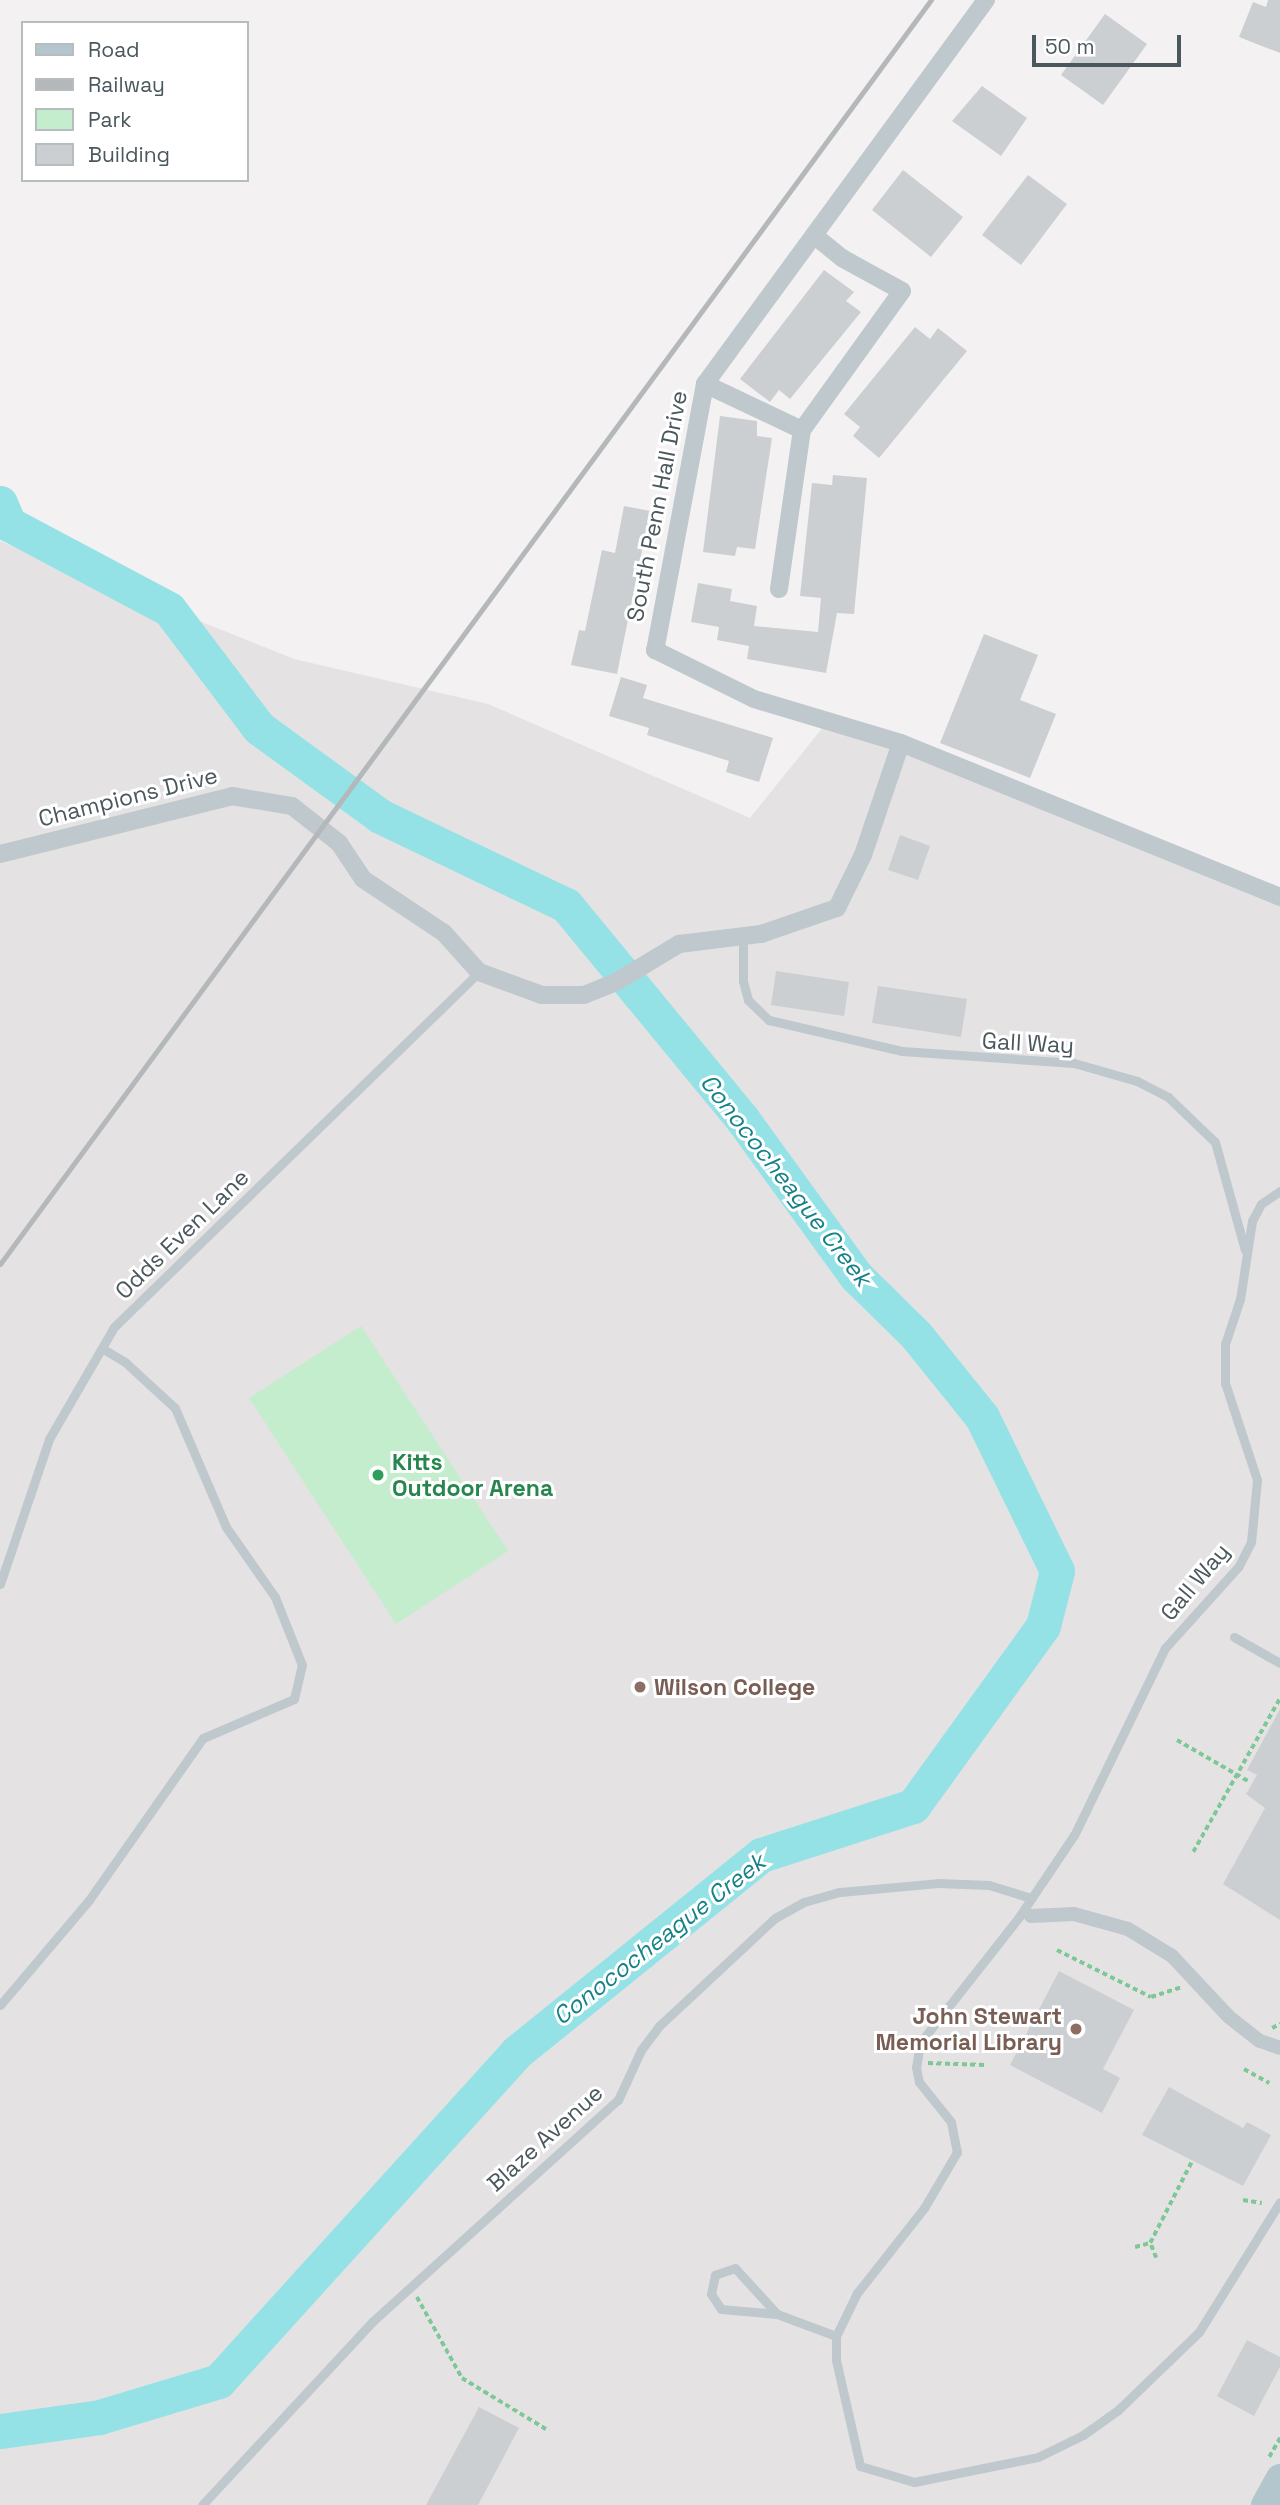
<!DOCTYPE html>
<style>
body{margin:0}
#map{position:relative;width:1280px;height:2505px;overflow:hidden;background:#f3f1f2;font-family:"Space Grotesk",sans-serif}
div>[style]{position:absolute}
.education>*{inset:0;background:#e4e2e3}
.green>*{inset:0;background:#c4edcd}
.river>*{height:35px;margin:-17.5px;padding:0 17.5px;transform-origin:17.5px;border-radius:17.5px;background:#95e2e6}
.building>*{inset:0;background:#cccfd2}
.path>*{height:3.5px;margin-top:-1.75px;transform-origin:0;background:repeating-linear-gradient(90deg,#7ec898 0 5px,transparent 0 8.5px)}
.service>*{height:9px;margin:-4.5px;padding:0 4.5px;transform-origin:4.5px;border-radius:4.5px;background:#bec8cd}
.pedestrian>*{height:14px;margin:-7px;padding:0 7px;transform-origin:7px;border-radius:7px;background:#bec8cd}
.minor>*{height:18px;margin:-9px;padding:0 9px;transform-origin:9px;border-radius:9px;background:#bec8cd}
.primary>*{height:28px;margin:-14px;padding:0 14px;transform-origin:14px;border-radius:14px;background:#b3c5cd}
.rail>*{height:5px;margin:-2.5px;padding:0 2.5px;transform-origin:2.5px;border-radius:2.5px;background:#b4b8bb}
.dots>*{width:19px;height:19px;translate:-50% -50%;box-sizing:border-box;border:4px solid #fff;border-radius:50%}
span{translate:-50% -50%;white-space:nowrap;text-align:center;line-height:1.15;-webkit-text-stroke:6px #fff;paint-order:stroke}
.street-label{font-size:23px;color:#4a575d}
.leisure-label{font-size:23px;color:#27864d;font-weight:700}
.left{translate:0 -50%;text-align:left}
.education-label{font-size:23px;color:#785e54;font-weight:700}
.right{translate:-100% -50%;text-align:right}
.water-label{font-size:24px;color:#168186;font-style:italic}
.legend{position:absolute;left:21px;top:21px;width:228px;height:161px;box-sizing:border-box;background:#fff;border:2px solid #b7bcbe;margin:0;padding:9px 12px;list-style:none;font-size:21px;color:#4a575d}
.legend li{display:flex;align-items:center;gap:14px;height:35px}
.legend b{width:35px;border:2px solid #b7bcbe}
.scale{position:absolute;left:1032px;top:35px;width:149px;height:32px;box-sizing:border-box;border:4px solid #4a575d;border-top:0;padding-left:9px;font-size:21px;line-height:24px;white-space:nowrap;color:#4a575d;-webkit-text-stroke:5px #fff;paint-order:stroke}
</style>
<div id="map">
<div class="education">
<div style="clip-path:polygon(0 541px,294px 659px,488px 704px,750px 818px,828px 721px,1280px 897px,1280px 2478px,1265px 2505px,0 2505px)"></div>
</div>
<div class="green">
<div style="clip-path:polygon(361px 1326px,508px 1551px,396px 1624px,249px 1398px)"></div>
</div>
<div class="river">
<div style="left:0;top:503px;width:23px;rotate:67deg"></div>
<div style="left:9px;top:524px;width:181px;rotate:28deg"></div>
<div style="left:169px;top:609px;width:149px;rotate:52.9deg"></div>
<div style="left:259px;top:728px;width:150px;rotate:36deg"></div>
<div style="left:380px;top:816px;width:206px;rotate:25.6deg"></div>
<div style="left:566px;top:905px;width:278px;rotate:50.5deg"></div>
<div style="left:743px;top:1120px;width:193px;rotate:54.1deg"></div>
<div style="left:856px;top:1276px;width:84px;rotate:44.5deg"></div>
<div style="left:916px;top:1335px;width:105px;rotate:51.2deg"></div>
<div style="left:982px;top:1417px;width:171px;rotate:64deg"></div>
<div style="left:1057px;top:1571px;width:57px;rotate:104.3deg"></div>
<div style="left:1043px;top:1626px;width:222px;rotate:125.8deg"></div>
<div style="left:913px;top:1806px;width:160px;rotate:162.1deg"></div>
<div style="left:761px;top:1855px;width:314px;rotate:141.1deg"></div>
<div style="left:517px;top:2052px;width:444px;rotate:132.2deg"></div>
<div style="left:219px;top:2381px;width:124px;rotate:163.2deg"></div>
<div style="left:100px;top:2417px;width:101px;rotate:172deg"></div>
</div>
<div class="building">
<div style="clip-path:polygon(1268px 0,1280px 0,1280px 53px,1239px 37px,1253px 2px,1266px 7px)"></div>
<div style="clip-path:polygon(1105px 14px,1147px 44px,1103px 105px,1061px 75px)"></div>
<div style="clip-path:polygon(982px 86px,1027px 118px,1001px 156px,952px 121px)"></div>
<div style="clip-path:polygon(903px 170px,963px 217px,931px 257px,872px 210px)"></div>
<div style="clip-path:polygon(1028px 175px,1067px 204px,1021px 265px,982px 235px)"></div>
<div style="clip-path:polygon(824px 270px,854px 292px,846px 301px,861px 312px,790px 399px,779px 390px,770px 402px,740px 379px)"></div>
<div style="clip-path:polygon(915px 327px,930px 339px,938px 328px,967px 351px,879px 458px,853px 436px,860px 427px,844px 414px)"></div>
<div style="clip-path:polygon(720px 416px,757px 421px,757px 436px,772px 438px,755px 549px,737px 547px,735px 556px,703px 552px)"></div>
<div style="clip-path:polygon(833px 475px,867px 478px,854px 614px,837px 613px,826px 673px,747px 659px,749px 646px,717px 640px,719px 627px,691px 622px,698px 583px,732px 589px,730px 601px,757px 606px,754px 626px,818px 632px,821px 598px,800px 596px,812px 483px,832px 485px)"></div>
<div style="clip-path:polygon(624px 506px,650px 511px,617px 674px,571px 665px,579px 630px,585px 631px,602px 550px,615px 553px)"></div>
<div style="clip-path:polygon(984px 634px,1038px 655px,1020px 700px,1056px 714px,1030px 778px,940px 743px)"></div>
<div style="clip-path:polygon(621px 677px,647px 685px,643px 698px,773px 738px,759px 782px,726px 772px,729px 761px,647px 735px,649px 728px,609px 716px)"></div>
<div style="clip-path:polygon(900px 835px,930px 846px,918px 880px,888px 870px)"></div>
<div style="clip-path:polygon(776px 971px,849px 982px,844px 1016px,771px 1005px)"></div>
<div style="clip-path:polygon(878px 986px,967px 999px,961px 1037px,872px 1023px)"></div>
<div style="clip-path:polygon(1280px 1709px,1280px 1920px,1223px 1884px,1265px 1808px,1246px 1794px,1257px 1775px,1247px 1770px)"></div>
<div style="clip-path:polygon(1059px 1971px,1134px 2010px,1103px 2069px,1120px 2078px,1102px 2113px,1010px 2065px)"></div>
<div style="clip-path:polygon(1169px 2087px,1243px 2128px,1247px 2122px,1271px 2135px,1243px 2186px,1142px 2135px)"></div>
<div style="clip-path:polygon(1247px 2340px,1280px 2357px,1280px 2367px,1254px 2416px,1217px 2396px)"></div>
<div style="clip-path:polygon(479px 2407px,519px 2428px,478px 2505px,426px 2505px)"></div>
</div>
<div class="path">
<div style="left:1177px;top:1740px;width:82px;rotate:30deg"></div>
<div style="left:1193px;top:1852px;width:177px;rotate:-60.5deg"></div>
<div style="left:1057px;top:1950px;width:105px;rotate:26.6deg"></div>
<div style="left:1151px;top:1997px;width:32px;rotate:-18deg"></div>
<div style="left:1272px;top:2028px;width:9px;rotate:-27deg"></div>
<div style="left:928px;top:2063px;width:57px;rotate:2deg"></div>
<div style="left:1244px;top:2069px;width:29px;rotate:29deg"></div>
<div style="left:1243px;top:2200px;width:19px;rotate:9deg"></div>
<div style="left:1135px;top:2247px;width:16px;rotate:-15deg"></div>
<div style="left:1156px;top:2258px;width:16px;rotate:-112deg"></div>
<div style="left:1150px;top:2243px;width:92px;rotate:-62.9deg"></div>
<div style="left:417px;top:2297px;width:93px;rotate:60.9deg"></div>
<div style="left:462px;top:2378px;width:102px;rotate:31.3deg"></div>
<div style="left:1269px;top:2457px;width:22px;rotate:-60deg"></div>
</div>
<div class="service">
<div style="left:743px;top:936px;width:45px;rotate:90deg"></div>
<div style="left:743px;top:981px;width:20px;rotate:75deg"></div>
<div style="left:748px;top:1000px;width:29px;rotate:44deg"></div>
<div style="left:769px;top:1020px;width:137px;rotate:13.1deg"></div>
<div style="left:902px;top:1051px;width:172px;rotate:4deg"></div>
<div style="left:1074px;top:1063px;width:66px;rotate:15.9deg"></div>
<div style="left:1137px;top:1081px;width:35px;rotate:27deg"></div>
<div style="left:1168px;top:1097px;width:65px;rotate:43.8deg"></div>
<div style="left:1215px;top:1142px;width:112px;rotate:74.5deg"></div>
<div style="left:1280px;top:1191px;width:23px;rotate:146deg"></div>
<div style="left:1261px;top:1204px;width:19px;rotate:118deg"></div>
<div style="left:1252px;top:1221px;width:79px;rotate:98.7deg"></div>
<div style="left:1240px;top:1299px;width:47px;rotate:108.4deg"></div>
<div style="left:1225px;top:1344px;width:39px;rotate:90deg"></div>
<div style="left:1225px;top:1383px;width:102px;rotate:71.7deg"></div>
<div style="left:1257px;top:1480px;width:62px;rotate:95.5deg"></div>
<div style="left:1251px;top:1542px;width:28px;rotate:117deg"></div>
<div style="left:1238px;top:1567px;width:109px;rotate:132deg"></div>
<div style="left:1165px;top:1648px;width:208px;rotate:115.9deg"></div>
<div style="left:1074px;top:1835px;width:99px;rotate:123.9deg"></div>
<div style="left:1019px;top:1917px;width:160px;rotate:128.2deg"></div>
<div style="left:920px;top:2043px;width:24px;rotate:99deg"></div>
<div style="left:916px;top:2067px;width:15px;rotate:79deg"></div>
<div style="left:919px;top:2082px;width:51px;rotate:51.3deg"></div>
<div style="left:951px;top:2122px;width:31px;rotate:79deg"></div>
<div style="left:957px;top:2152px;width:65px;rotate:120.5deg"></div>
<div style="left:924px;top:2208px;width:108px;rotate:128.2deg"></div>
<div style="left:857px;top:2293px;width:48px;rotate:116deg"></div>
<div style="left:836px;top:2336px;width:24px;rotate:90deg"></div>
<div style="left:836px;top:2360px;width:109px;rotate:77.2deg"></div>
<div style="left:860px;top:2466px;width:56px;rotate:16.5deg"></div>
<div style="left:914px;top:2482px;width:126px;rotate:-11.4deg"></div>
<div style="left:1038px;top:2457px;width:50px;rotate:-26.1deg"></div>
<div style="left:1083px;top:2435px;width:43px;rotate:-35.5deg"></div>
<div style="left:1118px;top:2410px;width:112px;rotate:-43.9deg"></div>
<div style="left:1199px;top:2332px;width:153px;rotate:-58.1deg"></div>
<div style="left:0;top:1584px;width:153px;rotate:-71.3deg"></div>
<div style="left:49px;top:1439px;width:129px;rotate:-59.9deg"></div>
<div style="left:114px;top:1327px;width:509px;rotate:-44.2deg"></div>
<div style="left:1234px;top:1637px;width:53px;rotate:29.5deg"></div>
<div style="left:0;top:2005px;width:138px;rotate:-49.7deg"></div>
<div style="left:89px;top:1900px;width:198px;rotate:-54.9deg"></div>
<div style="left:203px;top:1738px;width:99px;rotate:-23.2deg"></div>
<div style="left:294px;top:1699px;width:35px;rotate:-77deg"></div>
<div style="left:302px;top:1665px;width:73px;rotate:-111.7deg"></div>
<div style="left:275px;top:1597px;width:85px;rotate:-125deg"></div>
<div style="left:226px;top:1527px;width:129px;rotate:-113.2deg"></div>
<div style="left:175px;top:1408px;width:68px;rotate:-137.4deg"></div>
<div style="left:125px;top:1362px;width:27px;rotate:-149deg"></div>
<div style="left:777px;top:2314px;width:62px;rotate:-132.4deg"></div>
<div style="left:735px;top:2268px;width:21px;rotate:161deg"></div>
<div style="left:715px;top:2275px;width:19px;rotate:102deg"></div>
<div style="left:711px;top:2294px;width:18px;rotate:56deg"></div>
<div style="left:721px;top:2309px;width:56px;rotate:5.1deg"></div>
<div style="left:777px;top:2314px;width:63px;rotate:20.4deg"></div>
<div style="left:202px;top:2505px;width:251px;rotate:-47.1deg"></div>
<div style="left:373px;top:2321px;width:330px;rotate:-42.1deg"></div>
<div style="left:618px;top:2100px;width:55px;rotate:-65.3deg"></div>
<div style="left:641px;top:2050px;width:30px;rotate:-53deg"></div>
<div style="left:659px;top:2026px;width:158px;rotate:-43deg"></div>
<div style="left:775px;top:1918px;width:33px;rotate:-29deg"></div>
<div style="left:804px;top:1902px;width:37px;rotate:-16deg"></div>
<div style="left:840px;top:1892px;width:98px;rotate:-5.2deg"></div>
<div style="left:938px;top:1883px;width:51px;rotate:2.2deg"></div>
<div style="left:989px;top:1885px;width:44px;rotate:17.2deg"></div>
</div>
<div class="pedestrian">
<div style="left:1031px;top:1916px;width:43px;rotate:-2.7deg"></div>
<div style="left:1074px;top:1914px;width:56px;rotate:15.5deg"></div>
<div style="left:1128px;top:1929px;width:52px;rotate:31.5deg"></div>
<div style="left:1172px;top:1956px;width:83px;rotate:46.9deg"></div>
<div style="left:1229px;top:2017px;width:39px;rotate:38deg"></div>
<div style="left:1260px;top:2041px;width:21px;rotate:19deg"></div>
</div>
<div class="minor">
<div style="left:986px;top:0;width:476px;rotate:126.2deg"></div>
<div style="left:705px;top:384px;width:271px;rotate:100.6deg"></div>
<div style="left:655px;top:650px;width:110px;rotate:26.3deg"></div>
<div style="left:754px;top:699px;width:153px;rotate:16.7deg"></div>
<div style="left:901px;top:743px;width:409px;rotate:22.1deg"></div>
<div style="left:705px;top:384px;width:107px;rotate:25.4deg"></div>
<div style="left:779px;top:589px;width:161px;rotate:-81.8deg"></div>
<div style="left:802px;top:430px;width:171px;rotate:-54.3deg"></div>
<div style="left:902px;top:291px;width:68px;rotate:-151.2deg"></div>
<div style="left:842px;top:258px;width:36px;rotate:-141deg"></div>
<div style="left:0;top:854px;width:239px;rotate:-14deg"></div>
<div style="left:232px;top:796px;width:61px;rotate:9.5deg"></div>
<div style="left:292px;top:806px;width:60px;rotate:38.2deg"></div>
<div style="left:339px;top:843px;width:43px;rotate:56.3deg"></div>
<div style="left:363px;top:879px;width:97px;rotate:33.7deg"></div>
<div style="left:444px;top:933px;width:52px;rotate:48.1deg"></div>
<div style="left:479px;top:972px;width:67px;rotate:20.1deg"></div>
<div style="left:542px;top:995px;width:42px"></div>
<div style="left:584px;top:995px;width:35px;rotate:-22deg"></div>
<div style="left:616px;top:982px;width:74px;rotate:-31.1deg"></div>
<div style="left:679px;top:944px;width:83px;rotate:-7deg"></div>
<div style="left:761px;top:934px;width:80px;rotate:-18.9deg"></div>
<div style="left:837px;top:908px;width:59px;rotate:-63.9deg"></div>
<div style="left:863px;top:855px;width:118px;rotate:-71.3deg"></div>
</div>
<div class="primary">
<div style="left:1265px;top:2505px;width:31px;rotate:-61deg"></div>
</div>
<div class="rail">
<div style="left:0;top:1264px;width:1570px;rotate:-53.63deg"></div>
</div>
<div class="dots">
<div style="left:378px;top:1475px;background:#2e9e5b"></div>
<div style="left:640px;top:1687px;background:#8d6e63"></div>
<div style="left:1076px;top:2029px;background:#8d6e63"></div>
</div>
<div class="street-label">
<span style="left:657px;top:506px;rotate:-79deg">South Penn Hall Drive</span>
<span style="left:128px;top:797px;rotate:-14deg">Champions Drive</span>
<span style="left:1028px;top:1043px;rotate:3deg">Gall Way</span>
<span style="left:182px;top:1234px;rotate:-44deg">Odds Even Lane</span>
<span style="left:1195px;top:1582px;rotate:-50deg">Gall Way</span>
<span style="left:545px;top:2138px;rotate:-42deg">Blaze Avenue</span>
</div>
<div class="leisure-label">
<span class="left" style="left:392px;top:1475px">Kitts<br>Outdoor Arena</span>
</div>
<div class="education-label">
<span class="left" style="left:654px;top:1687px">Wilson College</span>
<span class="right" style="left:1062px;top:2029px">John Stewart<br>Memorial Library</span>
</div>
<div class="water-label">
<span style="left:786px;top:1180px;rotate:52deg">Conococheague Creek</span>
<span style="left:659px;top:1939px;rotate:-38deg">Conococheague Creek</span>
</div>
<ul class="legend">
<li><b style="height:9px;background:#b3c5cd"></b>Road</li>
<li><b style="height:9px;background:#b4b8bb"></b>Railway</li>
<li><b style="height:19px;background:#c4edcd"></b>Park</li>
<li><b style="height:19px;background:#cccfd2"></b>Building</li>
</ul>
<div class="scale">50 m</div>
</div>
